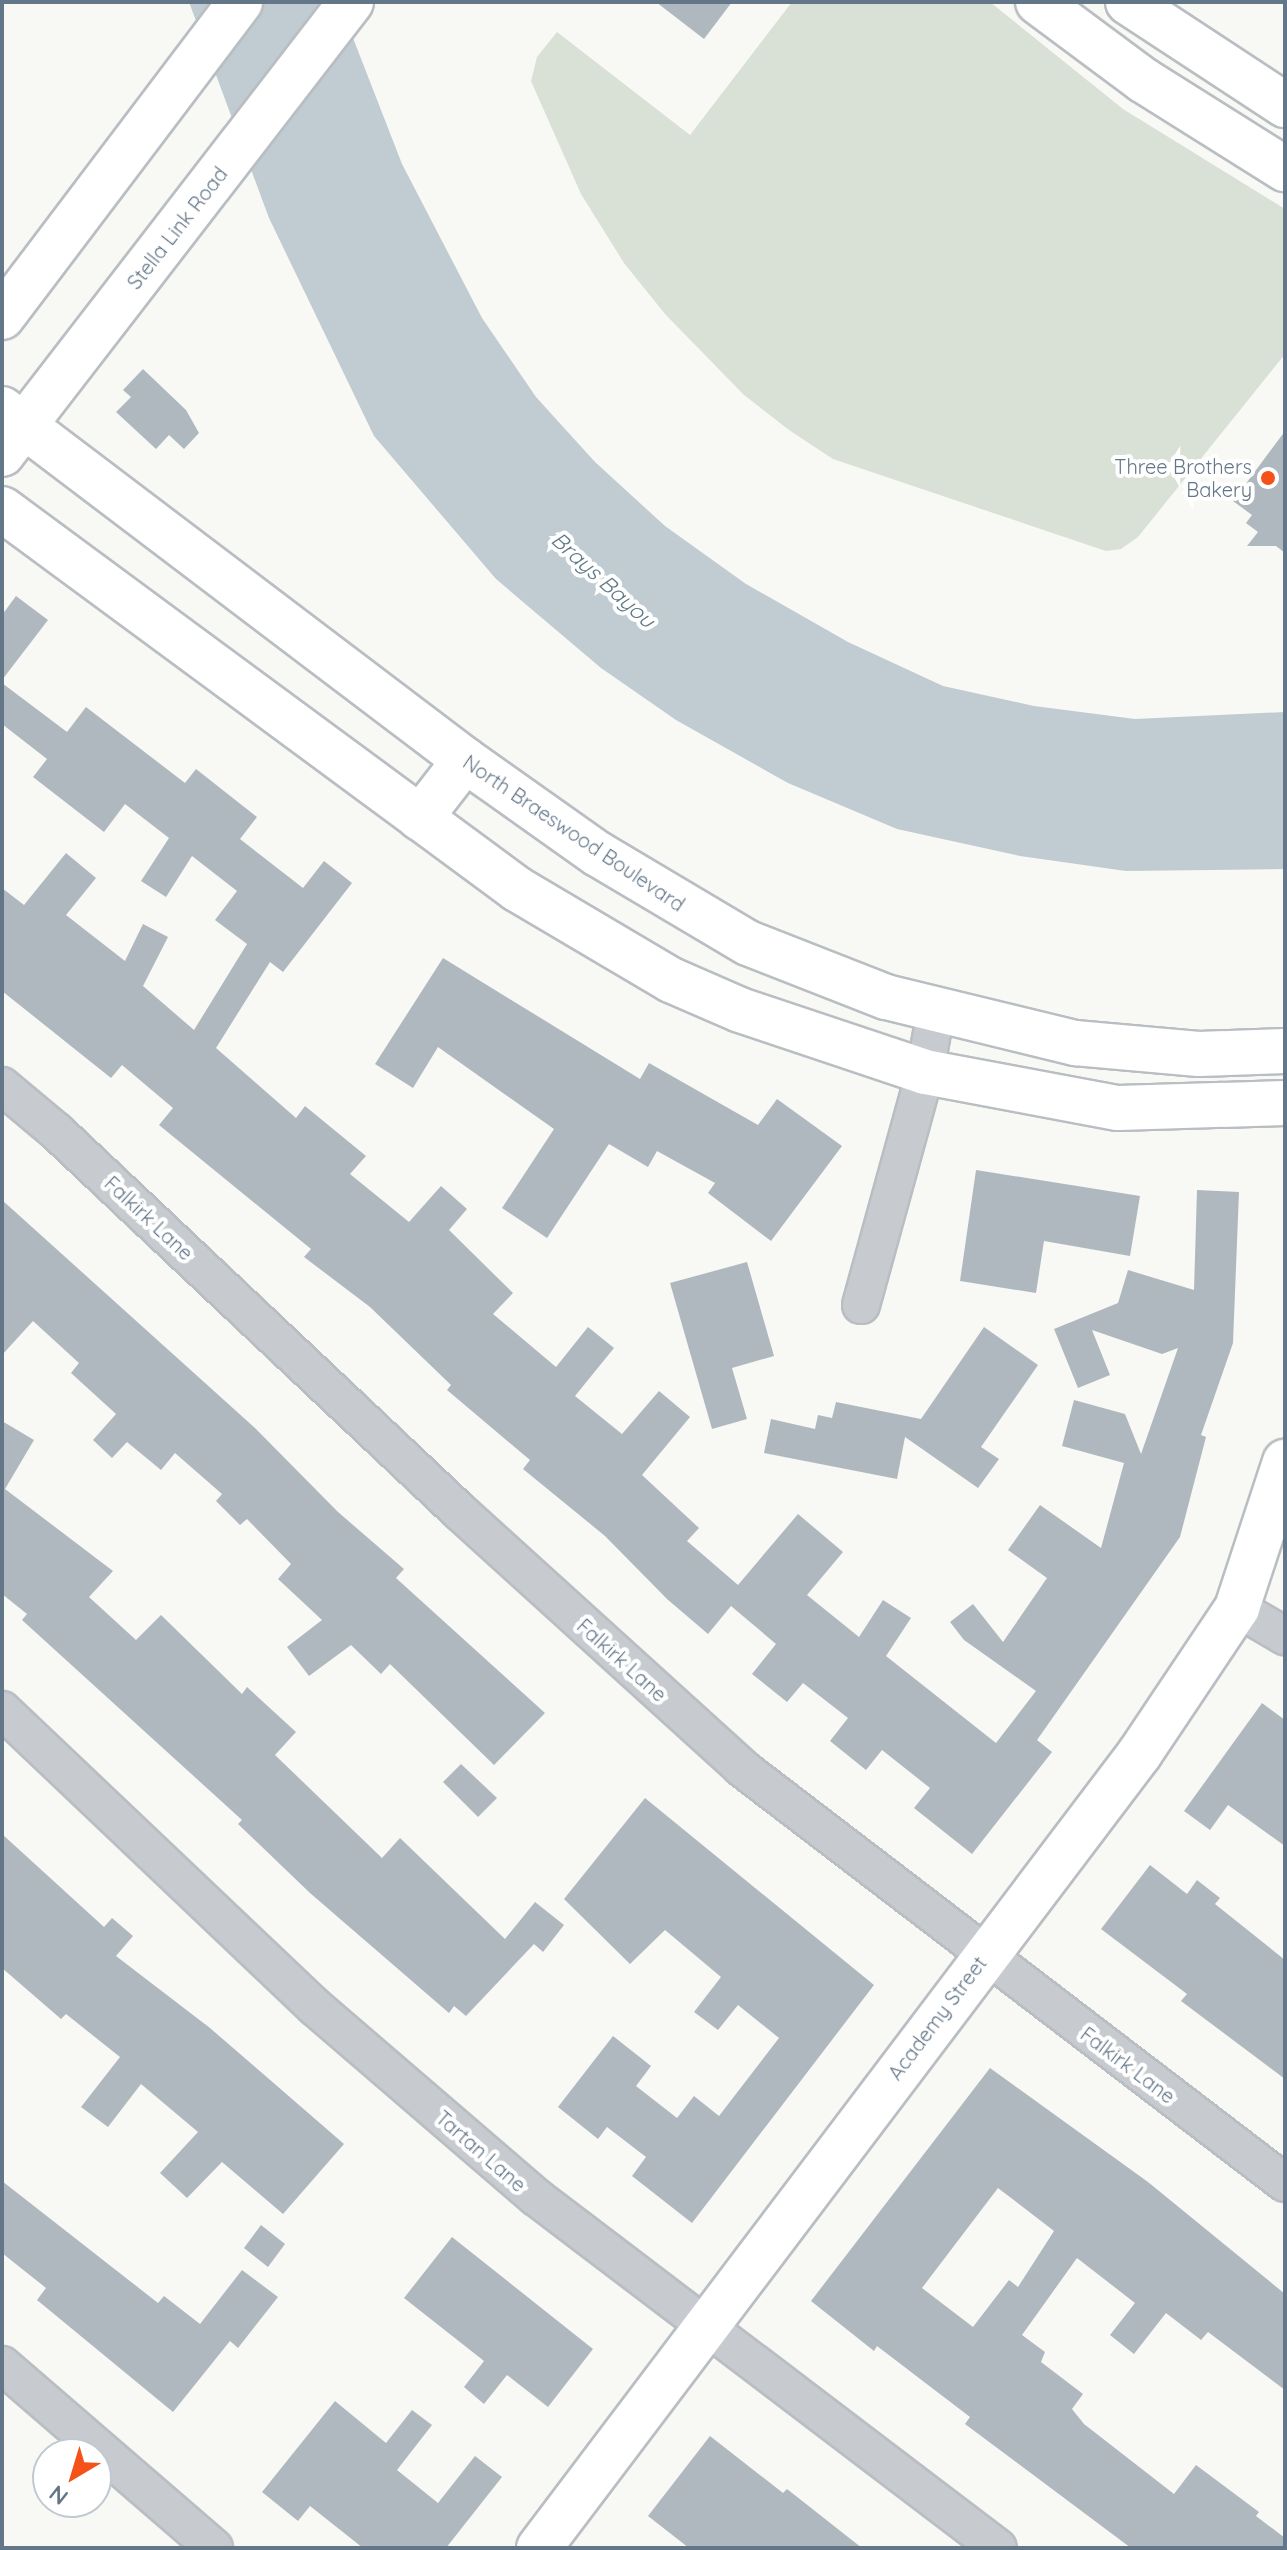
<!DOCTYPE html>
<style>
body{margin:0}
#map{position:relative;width:1287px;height:2550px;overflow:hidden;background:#f8f8f5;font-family:Quicksand,sans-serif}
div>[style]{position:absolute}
.green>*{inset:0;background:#d9e0d5}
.water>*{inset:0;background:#c0ccd1}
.building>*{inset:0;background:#b0b8bf}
.roads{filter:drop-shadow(2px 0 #b9bec3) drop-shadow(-2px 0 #b9bec3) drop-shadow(0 2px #b9bec3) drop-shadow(0 -2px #b9bec3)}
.street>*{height:36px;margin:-18px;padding:0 18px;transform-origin:18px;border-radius:18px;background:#c7cbcf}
.secondary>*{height:44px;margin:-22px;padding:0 22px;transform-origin:22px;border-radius:22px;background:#fff}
.dots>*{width:22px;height:22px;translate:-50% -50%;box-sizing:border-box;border:4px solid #fff;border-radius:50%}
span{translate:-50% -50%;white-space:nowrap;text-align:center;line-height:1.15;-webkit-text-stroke:8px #fff;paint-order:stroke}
.street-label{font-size:20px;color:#647789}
.poi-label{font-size:20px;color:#647789}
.right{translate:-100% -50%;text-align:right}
.water-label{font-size:22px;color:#607a84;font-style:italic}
.frame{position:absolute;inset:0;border:4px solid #647789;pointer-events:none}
.north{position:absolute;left:32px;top:2438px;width:80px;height:80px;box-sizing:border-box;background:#fff;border:2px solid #c1c9d0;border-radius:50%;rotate:218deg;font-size:22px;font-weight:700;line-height:32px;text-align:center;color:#647789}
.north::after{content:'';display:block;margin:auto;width:28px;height:36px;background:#f45219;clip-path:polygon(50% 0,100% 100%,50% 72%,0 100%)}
</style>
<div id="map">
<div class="green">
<div style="clip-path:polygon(792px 2px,990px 2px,1123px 109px,1285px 209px,1285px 354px,1138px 537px,1121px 549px,1106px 551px,833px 459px,789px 430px,744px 395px,665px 314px,624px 263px,581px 194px,531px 81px,537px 57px,557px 32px,690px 135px)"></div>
</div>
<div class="water">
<div style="clip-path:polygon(189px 2px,339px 2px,402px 164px,482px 318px,536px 397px,595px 462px,665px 526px,746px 584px,848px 642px,943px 686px,1034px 706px,1135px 719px,1285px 712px,1285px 869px,1126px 871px,1020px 856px,897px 829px,788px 783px,676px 720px,601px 668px,496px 579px,374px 436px,269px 218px)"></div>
</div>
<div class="building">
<div style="clip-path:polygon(656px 2px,732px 2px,704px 39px)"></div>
<div style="clip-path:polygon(143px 369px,186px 410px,199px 433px,184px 449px,169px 435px,156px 449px,116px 412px,131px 397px,123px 390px)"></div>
<div style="clip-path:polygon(1285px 431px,1285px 553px,1276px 546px,1247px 546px,1258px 532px,1246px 523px,1252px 515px,1233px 501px)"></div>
<div style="clip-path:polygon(16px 596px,48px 620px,2px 680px,2px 615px)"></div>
<div style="clip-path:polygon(2px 683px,67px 732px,86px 707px,185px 783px,196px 769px,257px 817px,240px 839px,303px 888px,324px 861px,352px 883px,283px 972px,270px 962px,216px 1048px,296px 1118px,305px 1106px,366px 1156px,350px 1174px,409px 1222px,441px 1186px,467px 1209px,449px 1230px,513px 1293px,493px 1314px,556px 1367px,588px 1327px,614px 1348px,575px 1396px,622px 1434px,659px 1391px,690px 1417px,642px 1475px,699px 1528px,687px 1541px,738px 1585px,798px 1514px,843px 1552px,807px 1595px,859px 1637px,883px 1600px,911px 1618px,886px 1656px,996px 1743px,1036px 1691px,964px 1640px,950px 1622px,973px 1604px,1003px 1642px,1047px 1578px,1008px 1550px,1040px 1505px,1101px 1548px,1124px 1463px,1062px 1446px,1074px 1400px,1125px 1414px,1141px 1454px,1178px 1348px,1162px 1354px,1092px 1330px,1110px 1375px,1078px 1388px,1054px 1329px,1118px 1303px,1128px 1270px,1194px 1290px,1197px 1190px,1239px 1192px,1233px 1343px,1201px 1435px,1206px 1437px,1180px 1537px,1037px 1740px,1052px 1752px,972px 1854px,914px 1808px,930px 1788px,882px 1750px,866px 1770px,830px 1741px,848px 1718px,803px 1683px,787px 1702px,752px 1674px,776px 1644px,731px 1606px,708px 1634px,667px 1599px,605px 1536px,523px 1469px,530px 1460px,447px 1390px,451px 1385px,370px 1307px,304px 1257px,311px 1249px,159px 1125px,173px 1108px,122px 1065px,111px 1078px,2px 991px,2px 888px,24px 905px,66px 853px,96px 878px,66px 915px,125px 961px,143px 924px,168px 937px,143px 986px,194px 1030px,247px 944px,215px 920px,237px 891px,192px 856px,166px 897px,141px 881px,169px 838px,125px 804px,104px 832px,33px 777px,47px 759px,2px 724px)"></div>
<div style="clip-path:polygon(443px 958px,640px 1079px,649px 1063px,758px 1125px,777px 1099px,842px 1146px,771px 1241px,708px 1193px,715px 1183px,657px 1151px,648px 1167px,609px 1144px,547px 1238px,502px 1208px,554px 1129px,438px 1047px,413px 1088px,375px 1064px)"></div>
<div style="clip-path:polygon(976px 1170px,1140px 1196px,1130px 1256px,1044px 1241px,1036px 1293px,960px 1281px)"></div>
<div style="clip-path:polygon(2px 1200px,255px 1428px,338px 1512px,404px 1569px,396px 1578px,545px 1713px,494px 1765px,390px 1664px,381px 1674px,351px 1645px,309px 1676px,287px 1647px,322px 1620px,278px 1579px,291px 1564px,247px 1519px,240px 1525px,216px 1501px,222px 1494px,175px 1453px,161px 1470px,127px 1442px,112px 1458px,93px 1440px,116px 1414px,71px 1373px,79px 1363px,33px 1321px,2px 1355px)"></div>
<div style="clip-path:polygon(747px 1262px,774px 1356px,732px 1368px,747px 1419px,712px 1429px,670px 1283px)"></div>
<div style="clip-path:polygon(984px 1327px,1038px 1365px,981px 1447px,999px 1459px,978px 1488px,905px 1437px,897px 1479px,764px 1453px,771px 1419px,815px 1429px,818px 1415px,832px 1418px,836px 1402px,921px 1419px)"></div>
<div style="clip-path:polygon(2px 1421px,34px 1440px,5px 1489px,113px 1571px,89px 1597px,136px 1640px,161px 1615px,242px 1694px,247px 1687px,296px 1732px,275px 1755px,382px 1858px,400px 1838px,505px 1939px,535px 1902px,564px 1925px,543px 1952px,534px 1944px,466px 2016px,454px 2006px,449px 2013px,310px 1893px,238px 1824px,242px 1820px,22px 1620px,27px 1614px,2px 1594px)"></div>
<div style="clip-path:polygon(1262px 1703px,1285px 1720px,1285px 1846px,1228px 1805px,1210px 1830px,1184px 1811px)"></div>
<div style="clip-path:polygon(461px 1764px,497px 1798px,478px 1817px,443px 1782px)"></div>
<div style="clip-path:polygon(645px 1798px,874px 1985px,692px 2223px,632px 2176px,646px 2157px,607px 2127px,598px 2139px,558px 2107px,613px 2036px,651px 2066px,636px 2086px,677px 2118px,694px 2096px,719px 2116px,779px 2038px,738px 2005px,718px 2030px,694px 2012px,721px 1977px,665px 1930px,630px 1964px,564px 1899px)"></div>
<div style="clip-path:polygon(2px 1834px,104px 1927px,112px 1918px,133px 1936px,116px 1956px,210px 2028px,344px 2144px,283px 2214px,222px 2162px,187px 2198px,160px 2173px,198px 2132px,141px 2084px,108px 2127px,81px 2107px,120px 2057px,66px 2014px,61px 2019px,2px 1968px)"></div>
<div style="clip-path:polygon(1150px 1865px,1187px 1894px,1197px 1880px,1220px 1898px,1215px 1904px,1285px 1960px,1285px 2079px,1181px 2001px,1187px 1994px,1101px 1929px)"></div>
<div style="clip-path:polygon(evenodd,990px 2068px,1148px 2182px,1285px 2294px,1285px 2390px,1208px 2332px,1201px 2340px,1166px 2313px,1134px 2354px,1110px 2335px,1135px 2303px,1077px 2258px,1022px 2335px,1045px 2352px,1041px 2362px,1083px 2394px,1072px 2409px,1084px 2424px,1174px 2494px,1196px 2465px,1259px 2512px,1256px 2516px,1285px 2538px,1285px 2548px,1131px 2548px,965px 2424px,970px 2417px,877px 2346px,874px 2351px,811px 2301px,990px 2068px,998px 2188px,1054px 2231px,1018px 2287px,1009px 2280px,973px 2327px,922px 2288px,998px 2188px)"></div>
<div style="clip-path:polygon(2px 2181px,158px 2303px,164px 2296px,200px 2324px,242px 2270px,278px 2297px,238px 2348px,230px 2341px,173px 2412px,37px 2300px,46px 2288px,2px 2253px)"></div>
<div style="clip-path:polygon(261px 2225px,285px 2244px,268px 2267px,244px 2248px)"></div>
<div style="clip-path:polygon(452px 2237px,593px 2349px,548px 2407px,507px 2375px,484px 2404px,464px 2387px,484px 2361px,404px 2298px)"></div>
<div style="clip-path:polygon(335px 2401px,386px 2443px,412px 2410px,432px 2425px,397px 2470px,438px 2503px,475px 2456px,502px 2477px,446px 2548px,363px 2548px,310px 2506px,298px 2521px,262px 2492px)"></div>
<div style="clip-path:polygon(710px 2436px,783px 2493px,787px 2489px,862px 2548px,689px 2548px,648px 2516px)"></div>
</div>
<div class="roads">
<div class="street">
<div style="left:2px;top:1086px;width:72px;rotate:39.9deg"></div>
<div style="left:57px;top:1132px;width:552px;rotate:43.31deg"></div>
<div style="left:459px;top:1511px;width:382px;rotate:42.2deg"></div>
<div style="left:742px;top:1768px;width:683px;rotate:37.39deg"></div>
<div style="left:861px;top:1305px;width:242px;rotate:-74.6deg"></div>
<div style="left:925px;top:1072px;width:63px;rotate:-79.9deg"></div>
<div style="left:1237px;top:1608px;width:56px;rotate:30.3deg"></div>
<div style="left:2px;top:1710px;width:431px;rotate:43.5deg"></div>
<div style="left:315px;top:2007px;width:291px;rotate:40.7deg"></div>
<div style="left:536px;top:2197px;width:580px;rotate:37.23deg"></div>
<div style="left:2px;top:2365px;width:280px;rotate:40.8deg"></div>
</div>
<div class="secondary">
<div style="left:1038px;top:2px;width:131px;rotate:36.6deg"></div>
<div style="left:1143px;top:80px;width:168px;rotate:32.1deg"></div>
<div style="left:1128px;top:2px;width:188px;rotate:33.3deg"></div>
<div style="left:2px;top:317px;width:395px;rotate:-52.9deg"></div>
<div style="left:2px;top:409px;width:581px;rotate:37.17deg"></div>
<div style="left:465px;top:760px;width:163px;rotate:35.3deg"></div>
<div style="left:598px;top:854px;width:174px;rotate:30.7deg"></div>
<div style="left:748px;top:943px;width:148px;rotate:21.4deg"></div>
<div style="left:886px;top:997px;width:195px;rotate:13.7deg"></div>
<div style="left:1075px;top:1043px;width:124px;rotate:5.1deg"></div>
<div style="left:1199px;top:1054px;width:86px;rotate:-2deg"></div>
<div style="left:2px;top:454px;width:571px;rotate:-52.33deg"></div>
<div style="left:2px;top:509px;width:640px;rotate:36.42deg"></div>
<div style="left:517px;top:889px;width:179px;rotate:30.6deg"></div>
<div style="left:671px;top:980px;width:75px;rotate:23.5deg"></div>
<div style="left:740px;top:1010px;width:195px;rotate:18.5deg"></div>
<div style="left:925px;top:1072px;width:196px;rotate:10.6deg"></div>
<div style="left:1118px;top:1108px;width:167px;rotate:-1.7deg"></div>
<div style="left:420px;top:818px;width:73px;rotate:-52.2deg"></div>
<div style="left:539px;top:2548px;width:997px;rotate:-52.91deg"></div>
<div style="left:1140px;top:1753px;width:174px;rotate:-56.2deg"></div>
<div style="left:1237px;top:1608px;width:154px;rotate:-71.8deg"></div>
</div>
</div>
<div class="dots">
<div style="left:1268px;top:478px;background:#f45219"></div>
</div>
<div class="street-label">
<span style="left:177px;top:228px;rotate:-52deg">Stella Link Road</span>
<span style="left:574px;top:833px;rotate:34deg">North Braeswood Boulevard</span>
<span style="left:149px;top:1218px;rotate:43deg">Falkirk Lane</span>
<span style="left:622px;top:1660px;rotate:42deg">Falkirk Lane</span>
<span style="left:937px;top:2018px;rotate:-53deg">Academy Street</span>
<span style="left:1128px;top:2065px;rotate:37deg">Falkirk Lane</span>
<span style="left:481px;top:2151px;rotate:41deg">Tartan Lane</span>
</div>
<div class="poi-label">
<span class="right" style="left:1252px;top:478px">Three Brothers<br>Bakery</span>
</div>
<div class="water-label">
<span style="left:603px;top:580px;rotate:42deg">Brays Bayou</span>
</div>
<div class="frame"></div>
<div class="north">N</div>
</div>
